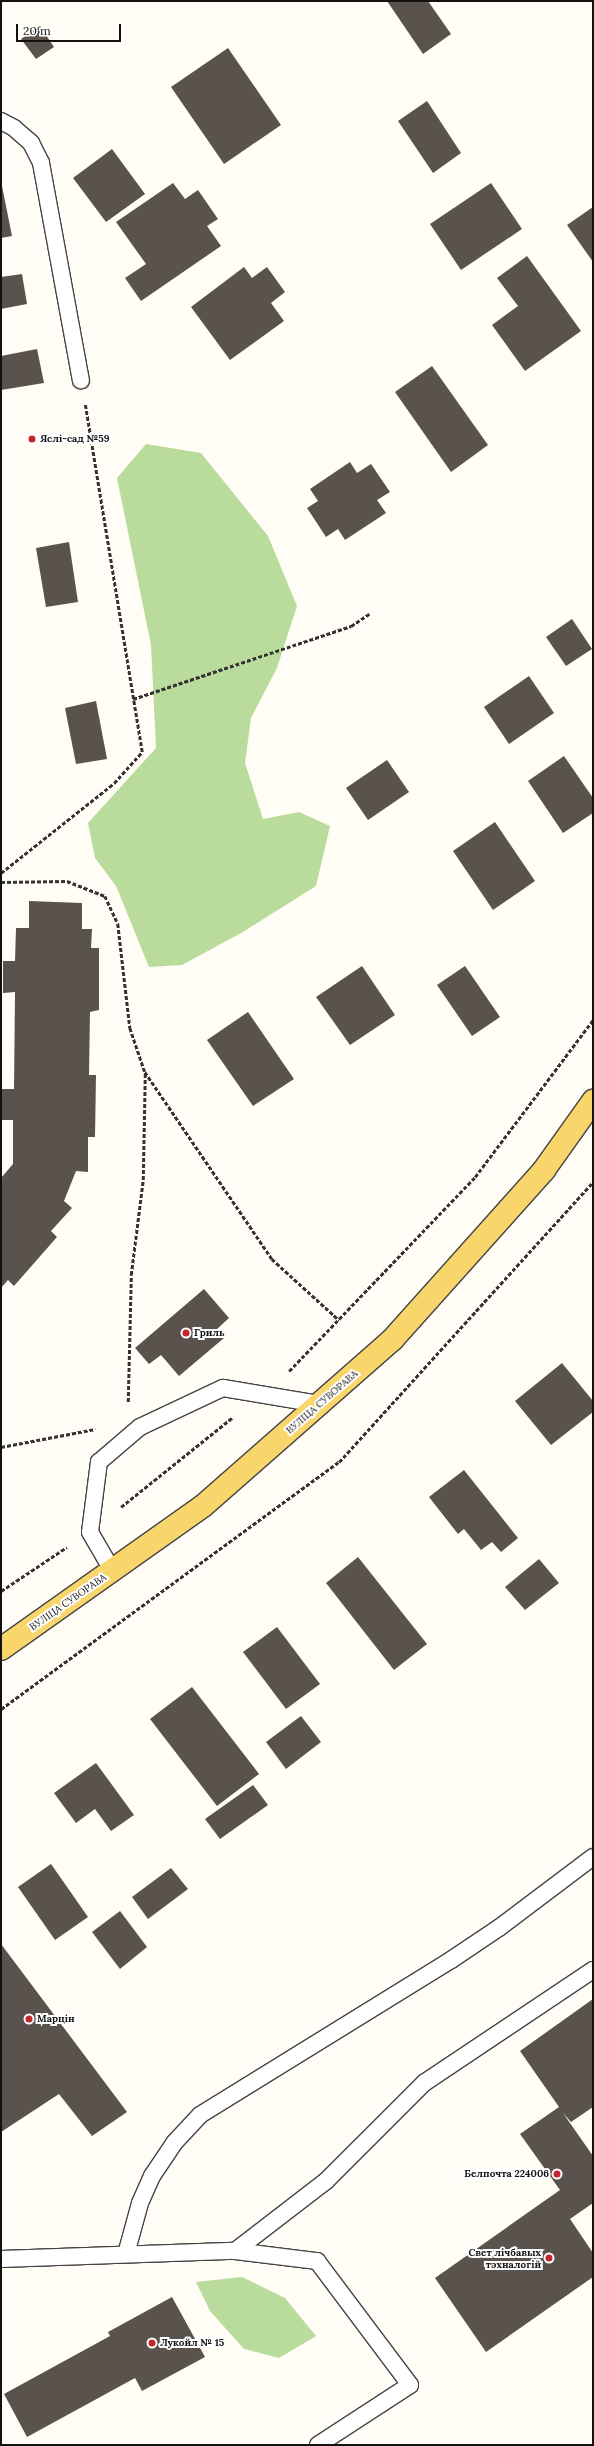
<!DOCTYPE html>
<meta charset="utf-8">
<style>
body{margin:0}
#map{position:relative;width:594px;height:2446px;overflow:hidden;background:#fffdf5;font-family:Lora,serif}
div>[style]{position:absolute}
.forest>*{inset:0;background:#b9dc9c}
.building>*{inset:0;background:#5a524d}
.path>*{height:2.5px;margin-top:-1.25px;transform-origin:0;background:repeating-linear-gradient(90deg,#333 0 4px,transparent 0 6px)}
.roads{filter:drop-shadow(1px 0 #444) drop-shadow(-1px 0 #444) drop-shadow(0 1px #444) drop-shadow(0 -1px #444)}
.lane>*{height:16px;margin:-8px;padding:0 8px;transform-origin:8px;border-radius:8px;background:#fff}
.primary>*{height:22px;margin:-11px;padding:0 11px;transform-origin:11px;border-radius:11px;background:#f9d66b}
.dots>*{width:11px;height:11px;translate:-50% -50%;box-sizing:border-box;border:2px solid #fff;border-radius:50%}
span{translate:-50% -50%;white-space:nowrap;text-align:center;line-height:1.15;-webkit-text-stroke:4px #fff;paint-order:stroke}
.poi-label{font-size:10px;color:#111;font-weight:700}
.left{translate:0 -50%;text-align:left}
.right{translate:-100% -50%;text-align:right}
.street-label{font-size:10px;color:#111}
.frame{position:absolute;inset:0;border:2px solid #111;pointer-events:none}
.scale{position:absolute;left:16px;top:24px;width:105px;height:18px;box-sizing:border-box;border:2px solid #111;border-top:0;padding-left:5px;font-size:12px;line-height:14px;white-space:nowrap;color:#111;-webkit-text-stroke:3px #fff;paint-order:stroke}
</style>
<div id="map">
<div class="forest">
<div style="clip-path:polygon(146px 444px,201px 453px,268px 536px,297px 606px,277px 668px,251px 718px,245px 763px,263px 819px,299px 812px,330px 826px,316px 886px,243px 932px,182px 965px,149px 967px,116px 886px,95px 858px,88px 823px,156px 748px,151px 645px,117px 478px)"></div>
<div style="clip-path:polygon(242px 2277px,285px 2298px,316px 2336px,279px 2358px,244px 2349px,210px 2311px,196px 2282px)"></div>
</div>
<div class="building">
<div style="clip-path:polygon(387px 1px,428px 1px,451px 34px,423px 54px)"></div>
<div style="clip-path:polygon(40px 26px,54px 47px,36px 59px,21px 39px)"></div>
<div style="clip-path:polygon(228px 48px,281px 125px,224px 164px,171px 87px)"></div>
<div style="clip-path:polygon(427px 101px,461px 153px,433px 173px,398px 121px)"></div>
<div style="clip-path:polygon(112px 149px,145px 194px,106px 222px,73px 178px)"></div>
<div style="clip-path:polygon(1px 181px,12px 236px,1px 238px)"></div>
<div style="clip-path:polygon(173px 183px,185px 199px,198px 190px,218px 219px,207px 226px,221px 246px,141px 301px,125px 278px,146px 264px,116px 222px)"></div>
<div style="clip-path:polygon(491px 183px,522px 229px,461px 270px,430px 224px)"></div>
<div style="clip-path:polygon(593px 207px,593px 262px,567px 225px)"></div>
<div style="clip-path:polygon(527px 256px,581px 331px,525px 371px,492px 325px,518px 306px,497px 278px)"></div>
<div style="clip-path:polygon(244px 267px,252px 278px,267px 267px,285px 292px,271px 303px,284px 321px,230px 360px,191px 307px)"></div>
<div style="clip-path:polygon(22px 274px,27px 304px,1px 309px,1px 277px)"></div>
<div style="clip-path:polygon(37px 349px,44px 383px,1px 390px,1px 356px)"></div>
<div style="clip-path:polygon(432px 366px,488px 445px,451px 472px,395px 392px)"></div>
<div style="clip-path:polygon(350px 462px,357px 473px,371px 464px,390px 492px,377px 500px,386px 513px,345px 540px,338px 529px,326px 537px,307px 508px,318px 501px,310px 489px)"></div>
<div style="clip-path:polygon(69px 542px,78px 602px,46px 607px,36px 548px)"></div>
<div style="clip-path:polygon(572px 619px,592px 649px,566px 666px,546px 637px)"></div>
<div style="clip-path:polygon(529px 676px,554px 713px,509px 744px,484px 707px)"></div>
<div style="clip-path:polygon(96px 701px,107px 759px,76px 764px,65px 708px)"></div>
<div style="clip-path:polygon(564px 756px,593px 798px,593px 813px,563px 833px,528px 781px)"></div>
<div style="clip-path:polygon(387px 760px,409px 792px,368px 820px,346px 788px)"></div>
<div style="clip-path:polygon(495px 822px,535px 881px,493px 910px,453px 851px)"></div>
<div style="clip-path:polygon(29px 901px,82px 903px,82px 929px,92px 929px,91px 948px,99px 948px,99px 1010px,90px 1012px,89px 1075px,96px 1075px,95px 1137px,88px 1137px,88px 1172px,76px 1171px,64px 1201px,72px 1208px,51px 1231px,57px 1237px,14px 1286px,8px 1280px,1px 1288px,1px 1178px,13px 1164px,13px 1120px,1px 1120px,1px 1089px,14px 1089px,15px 992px,3px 993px,3px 961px,15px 961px,16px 928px,29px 928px)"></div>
<div style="clip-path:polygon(362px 966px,395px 1015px,350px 1045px,316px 997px)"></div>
<div style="clip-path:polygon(465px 966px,500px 1017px,472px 1036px,437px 985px)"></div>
<div style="clip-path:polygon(248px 1012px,294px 1079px,253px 1106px,207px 1040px)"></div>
<div style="clip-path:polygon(204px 1289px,229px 1318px,217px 1329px,224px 1338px,179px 1376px,161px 1355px,149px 1364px,135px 1348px)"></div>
<div style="clip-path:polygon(562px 1363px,593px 1401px,593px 1412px,551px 1445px,515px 1401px)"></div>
<div style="clip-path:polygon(464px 1470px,518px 1538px,501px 1552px,492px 1542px,481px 1550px,464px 1529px,458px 1534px,429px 1497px)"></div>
<div style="clip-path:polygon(358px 1557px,427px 1644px,394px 1670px,326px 1583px)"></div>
<div style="clip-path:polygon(539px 1559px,559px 1583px,525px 1610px,505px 1587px)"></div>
<div style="clip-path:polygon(277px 1627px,320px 1684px,286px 1709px,243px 1652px)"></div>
<div style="clip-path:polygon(192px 1687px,259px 1774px,217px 1806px,150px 1719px)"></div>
<div style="clip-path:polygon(301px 1716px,321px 1742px,286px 1769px,266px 1742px)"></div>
<div style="clip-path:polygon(96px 1763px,134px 1815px,111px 1831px,95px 1809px,76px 1823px,54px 1793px)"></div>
<div style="clip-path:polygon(253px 1785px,268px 1805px,220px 1839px,205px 1819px)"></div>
<div style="clip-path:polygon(51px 1864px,88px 1917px,55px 1940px,18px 1887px)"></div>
<div style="clip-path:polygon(171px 1868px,188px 1889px,148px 1919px,132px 1897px)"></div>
<div style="clip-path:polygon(120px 1911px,147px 1947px,120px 1969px,92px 1932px)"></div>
<div style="clip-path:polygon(1px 1944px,127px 2112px,92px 2136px,59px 2094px,1px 2132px)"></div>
<div style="clip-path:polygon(593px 1999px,593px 2107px,571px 2122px,563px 2113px,593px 2156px,593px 2203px,570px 2219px,593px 2253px,593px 2277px,486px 2352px,435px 2278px,560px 2190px,520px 2134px,559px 2107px,520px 2051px)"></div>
<div style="clip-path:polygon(172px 2297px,205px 2357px,142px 2391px,135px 2378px,27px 2437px,4px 2394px,110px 2336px,108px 2332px)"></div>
</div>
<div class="path">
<div style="left:133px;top:699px;width:230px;rotate:-18.5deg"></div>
<div style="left:351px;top:626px;width:22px;rotate:-34deg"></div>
<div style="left:1px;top:873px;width:144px;rotate:-38.5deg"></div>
<div style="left:114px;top:783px;width:42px;rotate:-47.9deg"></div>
<div style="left:142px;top:752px;width:352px;rotate:-99.3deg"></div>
<div style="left:1px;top:882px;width:66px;rotate:-0.9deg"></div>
<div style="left:67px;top:881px;width:41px;rotate:21.5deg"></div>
<div style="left:105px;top:896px;width:31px;rotate:65deg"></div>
<div style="left:118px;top:924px;width:105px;rotate:83.4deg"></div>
<div style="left:130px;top:1028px;width:46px;rotate:71.2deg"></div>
<div style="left:145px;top:1072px;width:226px;rotate:55.8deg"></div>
<div style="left:272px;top:1259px;width:91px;rotate:42.3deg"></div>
<div style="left:289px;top:1371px;width:269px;rotate:-46.2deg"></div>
<div style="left:475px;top:1177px;width:196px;rotate:-53.1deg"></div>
<div style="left:128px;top:1402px;width:127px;rotate:-88.6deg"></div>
<div style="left:131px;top:1275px;width:96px;rotate:-82.8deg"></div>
<div style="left:143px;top:1180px;width:108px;rotate:-88.9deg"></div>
<div style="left:1px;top:1447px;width:96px;rotate:-10.8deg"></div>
<div style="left:121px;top:1507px;width:144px;rotate:-38.8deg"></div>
<div style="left:1px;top:1591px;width:79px;rotate:-33.7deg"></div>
<div style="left:1px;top:1709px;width:419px;rotate:-36.2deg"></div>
<div style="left:339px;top:1462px;width:378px;rotate:-47.8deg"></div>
</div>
<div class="roads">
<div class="lane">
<div style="left:1px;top:121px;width:15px;rotate:28deg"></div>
<div style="left:14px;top:128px;width:23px;rotate:41deg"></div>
<div style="left:31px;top:143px;width:22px;rotate:63deg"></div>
<div style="left:41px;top:163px;width:221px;rotate:79.6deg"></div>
<div style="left:112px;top:1570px;width:44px;rotate:-120.1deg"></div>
<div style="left:90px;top:1532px;width:71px;rotate:-82.7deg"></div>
<div style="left:99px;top:1462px;width:54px;rotate:-40.5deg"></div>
<div style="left:140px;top:1427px;width:92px;rotate:-25.2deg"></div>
<div style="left:223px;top:1388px;width:97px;rotate:9.5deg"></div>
<div style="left:235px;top:2251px;width:115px;rotate:-37.6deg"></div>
<div style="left:326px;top:2181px;width:139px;rotate:-45deg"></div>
<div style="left:424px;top:2083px;width:203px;rotate:-33.8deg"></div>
<div style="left:126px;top:2254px;width:53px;rotate:-74.6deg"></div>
<div style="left:140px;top:2203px;width:30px;rotate:-66deg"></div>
<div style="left:152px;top:2176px;width:40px;rotate:-56deg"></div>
<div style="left:174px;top:2143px;width:38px;rotate:-47deg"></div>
<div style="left:200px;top:2115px;width:295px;rotate:-31.7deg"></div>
<div style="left:451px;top:1960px;width:59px;rotate:-34deg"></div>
<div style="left:500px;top:1927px;width:116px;rotate:-37deg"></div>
<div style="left:1px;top:2259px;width:234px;rotate:-2deg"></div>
<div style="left:235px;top:2251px;width:83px;rotate:7deg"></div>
<div style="left:317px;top:2261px;width:155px;rotate:53.1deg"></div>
<div style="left:410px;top:2385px;width:110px;rotate:146.9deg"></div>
</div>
<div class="primary">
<div style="left:1px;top:1649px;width:247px;rotate:-35.3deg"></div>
<div style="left:203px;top:1506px;width:253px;rotate:-41.3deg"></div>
<div style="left:393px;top:1339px;width:227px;rotate:-48.2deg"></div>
<div style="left:544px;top:1170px;width:85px;rotate:-54.6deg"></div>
</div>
</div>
<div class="dots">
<div style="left:32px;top:439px;background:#c4262e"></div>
<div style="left:186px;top:1333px;background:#c4262e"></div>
<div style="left:29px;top:2019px;background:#c4262e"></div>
<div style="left:557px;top:2174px;background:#c4262e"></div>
<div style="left:549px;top:2258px;background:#c4262e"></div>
<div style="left:152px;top:2343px;background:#c4262e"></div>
</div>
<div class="poi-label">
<span class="left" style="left:40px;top:439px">Яслі-сад №59</span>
<span class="left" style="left:194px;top:1333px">Гриль</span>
<span class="left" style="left:37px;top:2019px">Марцін</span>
<span class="right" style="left:549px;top:2174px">Белпочта 224006</span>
<span class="right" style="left:541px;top:2258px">Свет лічбавых<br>тэхналогій</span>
<span class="left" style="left:160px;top:2343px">Лукойл № 15</span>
</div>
<div class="street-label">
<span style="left:322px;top:1402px;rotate:-41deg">ВУЛІЦА СУВОРАВА</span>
<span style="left:68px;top:1602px;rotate:-35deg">ВУЛІЦА СУВОРАВА</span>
</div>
<div class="frame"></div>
<div class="scale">20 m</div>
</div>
